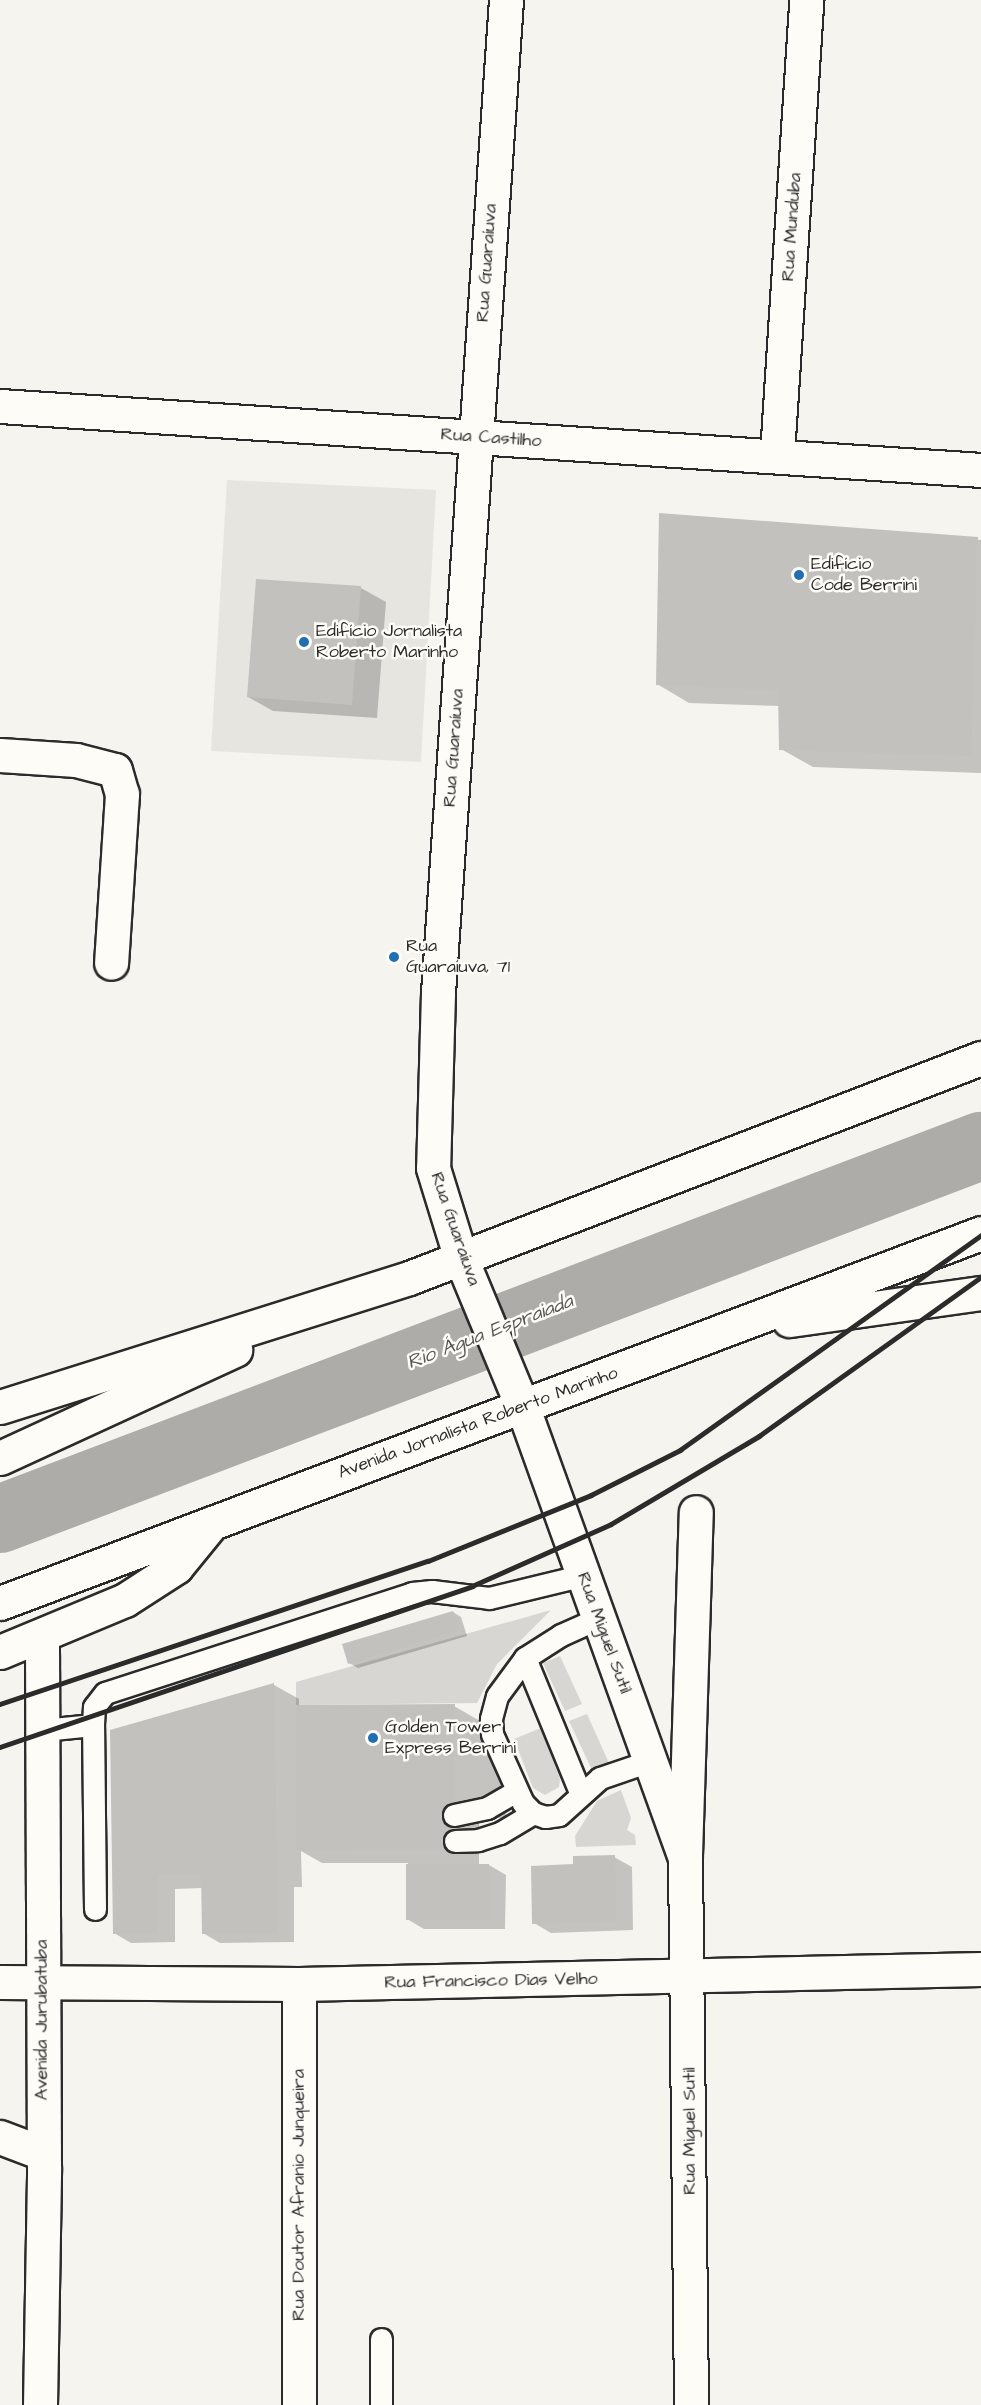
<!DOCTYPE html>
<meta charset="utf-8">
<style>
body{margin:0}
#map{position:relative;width:981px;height:2405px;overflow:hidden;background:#f5f4ef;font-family:"Architects Daughter",sans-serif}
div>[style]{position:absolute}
.built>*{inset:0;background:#e6e5e0}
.green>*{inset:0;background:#d7d6d2}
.shadow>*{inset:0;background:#0003}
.river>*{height:68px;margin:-34px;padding:0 34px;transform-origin:34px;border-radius:34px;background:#adaca9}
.building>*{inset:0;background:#c2c1be}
.roads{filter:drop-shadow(2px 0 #2b2b2b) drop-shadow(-2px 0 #2b2b2b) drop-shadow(0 2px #2b2b2b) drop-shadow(0 -2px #2b2b2b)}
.service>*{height:21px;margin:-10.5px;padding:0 10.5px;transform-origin:10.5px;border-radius:10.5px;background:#fdfcf7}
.minor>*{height:33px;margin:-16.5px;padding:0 16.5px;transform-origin:16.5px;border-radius:16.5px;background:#fdfcf7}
.tertiary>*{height:33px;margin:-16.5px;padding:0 16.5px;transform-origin:16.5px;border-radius:16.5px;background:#fdfcf7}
.primary>*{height:33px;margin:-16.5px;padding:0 16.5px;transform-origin:16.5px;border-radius:16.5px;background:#fdfcf7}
.rail>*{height:4.5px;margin:-2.25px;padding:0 2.25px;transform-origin:2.25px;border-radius:2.25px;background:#2b2b2b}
.dots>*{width:16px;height:16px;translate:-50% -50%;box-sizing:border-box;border:3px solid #fdfcf7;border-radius:50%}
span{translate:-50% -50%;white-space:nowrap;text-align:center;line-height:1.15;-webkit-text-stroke:5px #fdfcf7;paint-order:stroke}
.street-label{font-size:18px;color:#2b2b2b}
.poi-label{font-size:18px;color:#2b2b2b}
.left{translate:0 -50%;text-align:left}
.water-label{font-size:20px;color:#585857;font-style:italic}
</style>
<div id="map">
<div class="built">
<div style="clip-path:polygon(227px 480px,436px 490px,421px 762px,211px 751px)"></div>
</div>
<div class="green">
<div style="clip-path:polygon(551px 1610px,497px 1664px,477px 1703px,296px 1705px,296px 1682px)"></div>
<div style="clip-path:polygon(560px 1656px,582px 1704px,565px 1711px,543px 1663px)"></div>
<div style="clip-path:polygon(587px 1714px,609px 1763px,592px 1770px,569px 1721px)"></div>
<div style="clip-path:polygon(541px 1728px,560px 1779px,559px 1787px,545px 1795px,533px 1788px,514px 1739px)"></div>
<div style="clip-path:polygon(621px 1790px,631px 1818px,627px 1830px,635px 1835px,636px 1845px,576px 1847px,575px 1836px,597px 1801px)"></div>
</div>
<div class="shadow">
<div style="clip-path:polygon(660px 515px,981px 540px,981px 773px,813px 767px,781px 749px,780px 706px,689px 703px,657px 684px)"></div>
<div style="clip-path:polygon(361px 588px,386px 602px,377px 718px,273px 711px,248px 697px)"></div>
<div style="clip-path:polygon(453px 1612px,461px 1617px,467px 1636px,358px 1668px,349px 1663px)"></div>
<div style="clip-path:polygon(274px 1685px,299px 1699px,299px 1706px,454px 1706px,506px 1736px,506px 1818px,479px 1818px,479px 1865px,489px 1865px,506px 1875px,505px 1929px,424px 1929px,407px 1919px,408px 1863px,322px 1863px,301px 1851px,302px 1887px,294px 1887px,294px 1942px,220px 1943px,203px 1933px,202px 1888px,175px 1889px,175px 1942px,131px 1943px,114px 1933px)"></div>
<div style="clip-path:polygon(614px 1857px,632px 1867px,633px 1930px,551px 1933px,534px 1923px,575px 1866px)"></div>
</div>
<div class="river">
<div style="left:0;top:1519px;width:1050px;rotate:-20.82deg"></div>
</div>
<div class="building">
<div style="clip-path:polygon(659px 513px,978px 537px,971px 756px,779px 750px,778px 690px,656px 685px)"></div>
<div style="clip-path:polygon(256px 579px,361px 586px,352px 705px,247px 697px)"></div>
<div style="clip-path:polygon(453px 1611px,459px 1631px,348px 1664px,342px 1644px)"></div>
<div style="clip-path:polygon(274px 1683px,278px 1933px,202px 1934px,201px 1874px,158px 1875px,158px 1933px,113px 1934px,110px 1730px)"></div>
<div style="clip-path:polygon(455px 1704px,455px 1849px,296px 1850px,296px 1705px)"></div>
<div style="clip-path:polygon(615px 1855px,616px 1921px,532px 1924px,531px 1866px,573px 1864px,573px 1856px)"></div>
<div style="clip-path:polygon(406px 1864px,489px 1864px,489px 1920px,406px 1920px)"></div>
</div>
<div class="roads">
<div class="service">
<div style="left:599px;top:1618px;width:42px;rotate:155.9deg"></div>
<div style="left:561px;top:1635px;width:43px;rotate:147.4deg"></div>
<div style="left:525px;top:1658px;width:47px;rotate:126.4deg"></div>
<div style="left:497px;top:1696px;width:24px;rotate:105deg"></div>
<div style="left:491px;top:1719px;width:15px;rotate:86deg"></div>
<div style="left:492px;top:1734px;width:76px;rotate:65.8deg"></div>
<div style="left:523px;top:1803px;width:14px;rotate:45deg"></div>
<div style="left:533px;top:1813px;width:13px;rotate:18deg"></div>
<div style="left:545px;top:1817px;width:14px;rotate:-8deg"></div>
<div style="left:559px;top:1815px;width:55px;rotate:-42.1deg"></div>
<div style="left:600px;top:1778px;width:53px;rotate:-18.8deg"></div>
<div style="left:525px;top:1658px;width:145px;rotate:67.7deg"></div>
<div style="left:43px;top:1730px;width:50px;rotate:-5.7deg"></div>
<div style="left:454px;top:1815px;width:34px;rotate:-12deg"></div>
<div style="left:487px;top:1808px;width:34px;rotate:-30deg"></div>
<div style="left:455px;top:1841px;width:23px;rotate:-2deg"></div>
<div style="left:478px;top:1840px;width:23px;rotate:-18deg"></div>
<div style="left:500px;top:1833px;width:39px;rotate:-31deg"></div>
<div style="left:95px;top:1909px;width:184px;rotate:-90.6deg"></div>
<div style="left:93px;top:1725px;width:18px;rotate:-87deg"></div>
<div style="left:94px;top:1707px;width:18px;rotate:-52deg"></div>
<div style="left:105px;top:1693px;width:323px;rotate:-18deg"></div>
<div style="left:412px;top:1593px;width:20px;rotate:-6deg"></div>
<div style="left:432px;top:1591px;width:57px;rotate:7deg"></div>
<div style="left:489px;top:1598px;width:98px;rotate:-13.6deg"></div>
<div style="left:381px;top:2405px;width:66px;rotate:-90deg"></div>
</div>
<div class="minor">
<div style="left:0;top:406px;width:983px;rotate:3.73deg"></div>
<div style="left:777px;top:454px;width:455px;rotate:-86.3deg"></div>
<div style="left:0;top:755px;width:76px;rotate:3.8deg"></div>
<div style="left:76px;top:760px;width:40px;rotate:14.4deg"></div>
<div style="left:115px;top:770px;width:25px;rotate:74deg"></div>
<div style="left:122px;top:794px;width:169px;rotate:93.7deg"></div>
<div style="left:685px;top:1855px;width:343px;rotate:-88.2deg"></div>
<div style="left:0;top:1982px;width:299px;rotate:0.4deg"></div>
<div style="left:299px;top:1984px;width:682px;rotate:-1.26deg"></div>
<div style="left:299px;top:1984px;width:421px;rotate:90deg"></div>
<div style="left:0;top:2137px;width:45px;rotate:20.9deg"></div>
<div style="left:40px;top:2405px;width:238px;rotate:-89deg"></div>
<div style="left:44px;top:2167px;width:531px;rotate:-90.22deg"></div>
</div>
<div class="tertiary">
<div style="left:506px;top:0;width:995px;rotate:93.92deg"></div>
<div style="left:438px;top:993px;width:175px;rotate:91.6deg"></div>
<div style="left:433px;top:1168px;width:92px;rotate:72.9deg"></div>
<div style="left:460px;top:1256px;width:165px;rotate:67.5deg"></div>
<div style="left:523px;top:1408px;width:477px;rotate:70.2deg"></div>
<div style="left:685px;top:1857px;width:548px;rotate:89.37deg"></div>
</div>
<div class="primary">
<div style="left:789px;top:1320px;width:194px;rotate:-8deg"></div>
<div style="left:0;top:1407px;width:429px;rotate:-17.5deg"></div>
<div style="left:409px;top:1278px;width:613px;rotate:-21.04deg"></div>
<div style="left:0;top:1458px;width:259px;rotate:-24.7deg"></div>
<div style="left:0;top:1603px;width:1048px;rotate:-20.66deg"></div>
<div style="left:0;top:1652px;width:135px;rotate:-22.6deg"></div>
<div style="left:125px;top:1600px;width:61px;rotate:-32.9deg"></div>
<div style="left:176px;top:1567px;width:57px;rotate:-50.7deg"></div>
</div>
</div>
<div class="rail">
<div style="left:0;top:1704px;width:451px;rotate:-18.5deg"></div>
<div style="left:428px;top:1561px;width:176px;rotate:-22deg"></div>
<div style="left:591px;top:1495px;width:100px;rotate:-26.8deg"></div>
<div style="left:680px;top:1450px;width:370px;rotate:-35.5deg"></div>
<div style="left:0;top:1747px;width:499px;rotate:-18.8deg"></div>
<div style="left:472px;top:1586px;width:152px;rotate:-24deg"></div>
<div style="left:611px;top:1524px;width:172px;rotate:-30.7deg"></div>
<div style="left:759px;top:1436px;width:273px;rotate:-35.6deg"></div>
</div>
<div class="dots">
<div style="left:799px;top:575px;background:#1f6fb2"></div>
<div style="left:304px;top:642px;background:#1f6fb2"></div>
<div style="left:394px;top:957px;background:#1f6fb2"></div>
<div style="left:373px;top:1738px;background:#1f6fb2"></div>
</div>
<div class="street-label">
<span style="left:792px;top:227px;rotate:-86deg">Rua Munduba</span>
<span style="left:487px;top:263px;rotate:-86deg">Rua Guaraíuva</span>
<span style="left:491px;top:438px;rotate:4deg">Rua Castilho</span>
<span style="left:454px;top:748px;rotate:-86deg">Rua Guaraíuva</span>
<span style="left:455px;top:1229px;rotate:71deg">Rua Guaraíuva</span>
<span style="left:478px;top:1423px;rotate:-20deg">Avenida Jornalista Roberto Marinho</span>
<span style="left:604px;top:1633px;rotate:70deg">Rua Miguel Sutil</span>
<span style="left:491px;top:1981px;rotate:-1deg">Rua Francisco Dias Velho</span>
<span style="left:42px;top:2020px;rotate:-90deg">Avenida Jurubatuba</span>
<span style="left:690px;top:2131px;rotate:-90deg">Rua Miguel Sutil</span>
<span style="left:299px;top:2195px;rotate:-90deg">Rua Doutor Afranio Junqueira</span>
</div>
<div class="poi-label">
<span class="left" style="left:811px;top:575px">Edifício<br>Code Berrini</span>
<span class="left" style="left:316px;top:642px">Edifício Jornalista<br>Roberto Marinho</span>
<span class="left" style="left:406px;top:957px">Rua<br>Guaraiuva, 71</span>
<span class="left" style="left:385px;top:1738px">Golden Tower<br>Express Berrini</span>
</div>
<div class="water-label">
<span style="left:490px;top:1332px;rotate:-21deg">Rio Água Espraiada</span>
</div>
</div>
